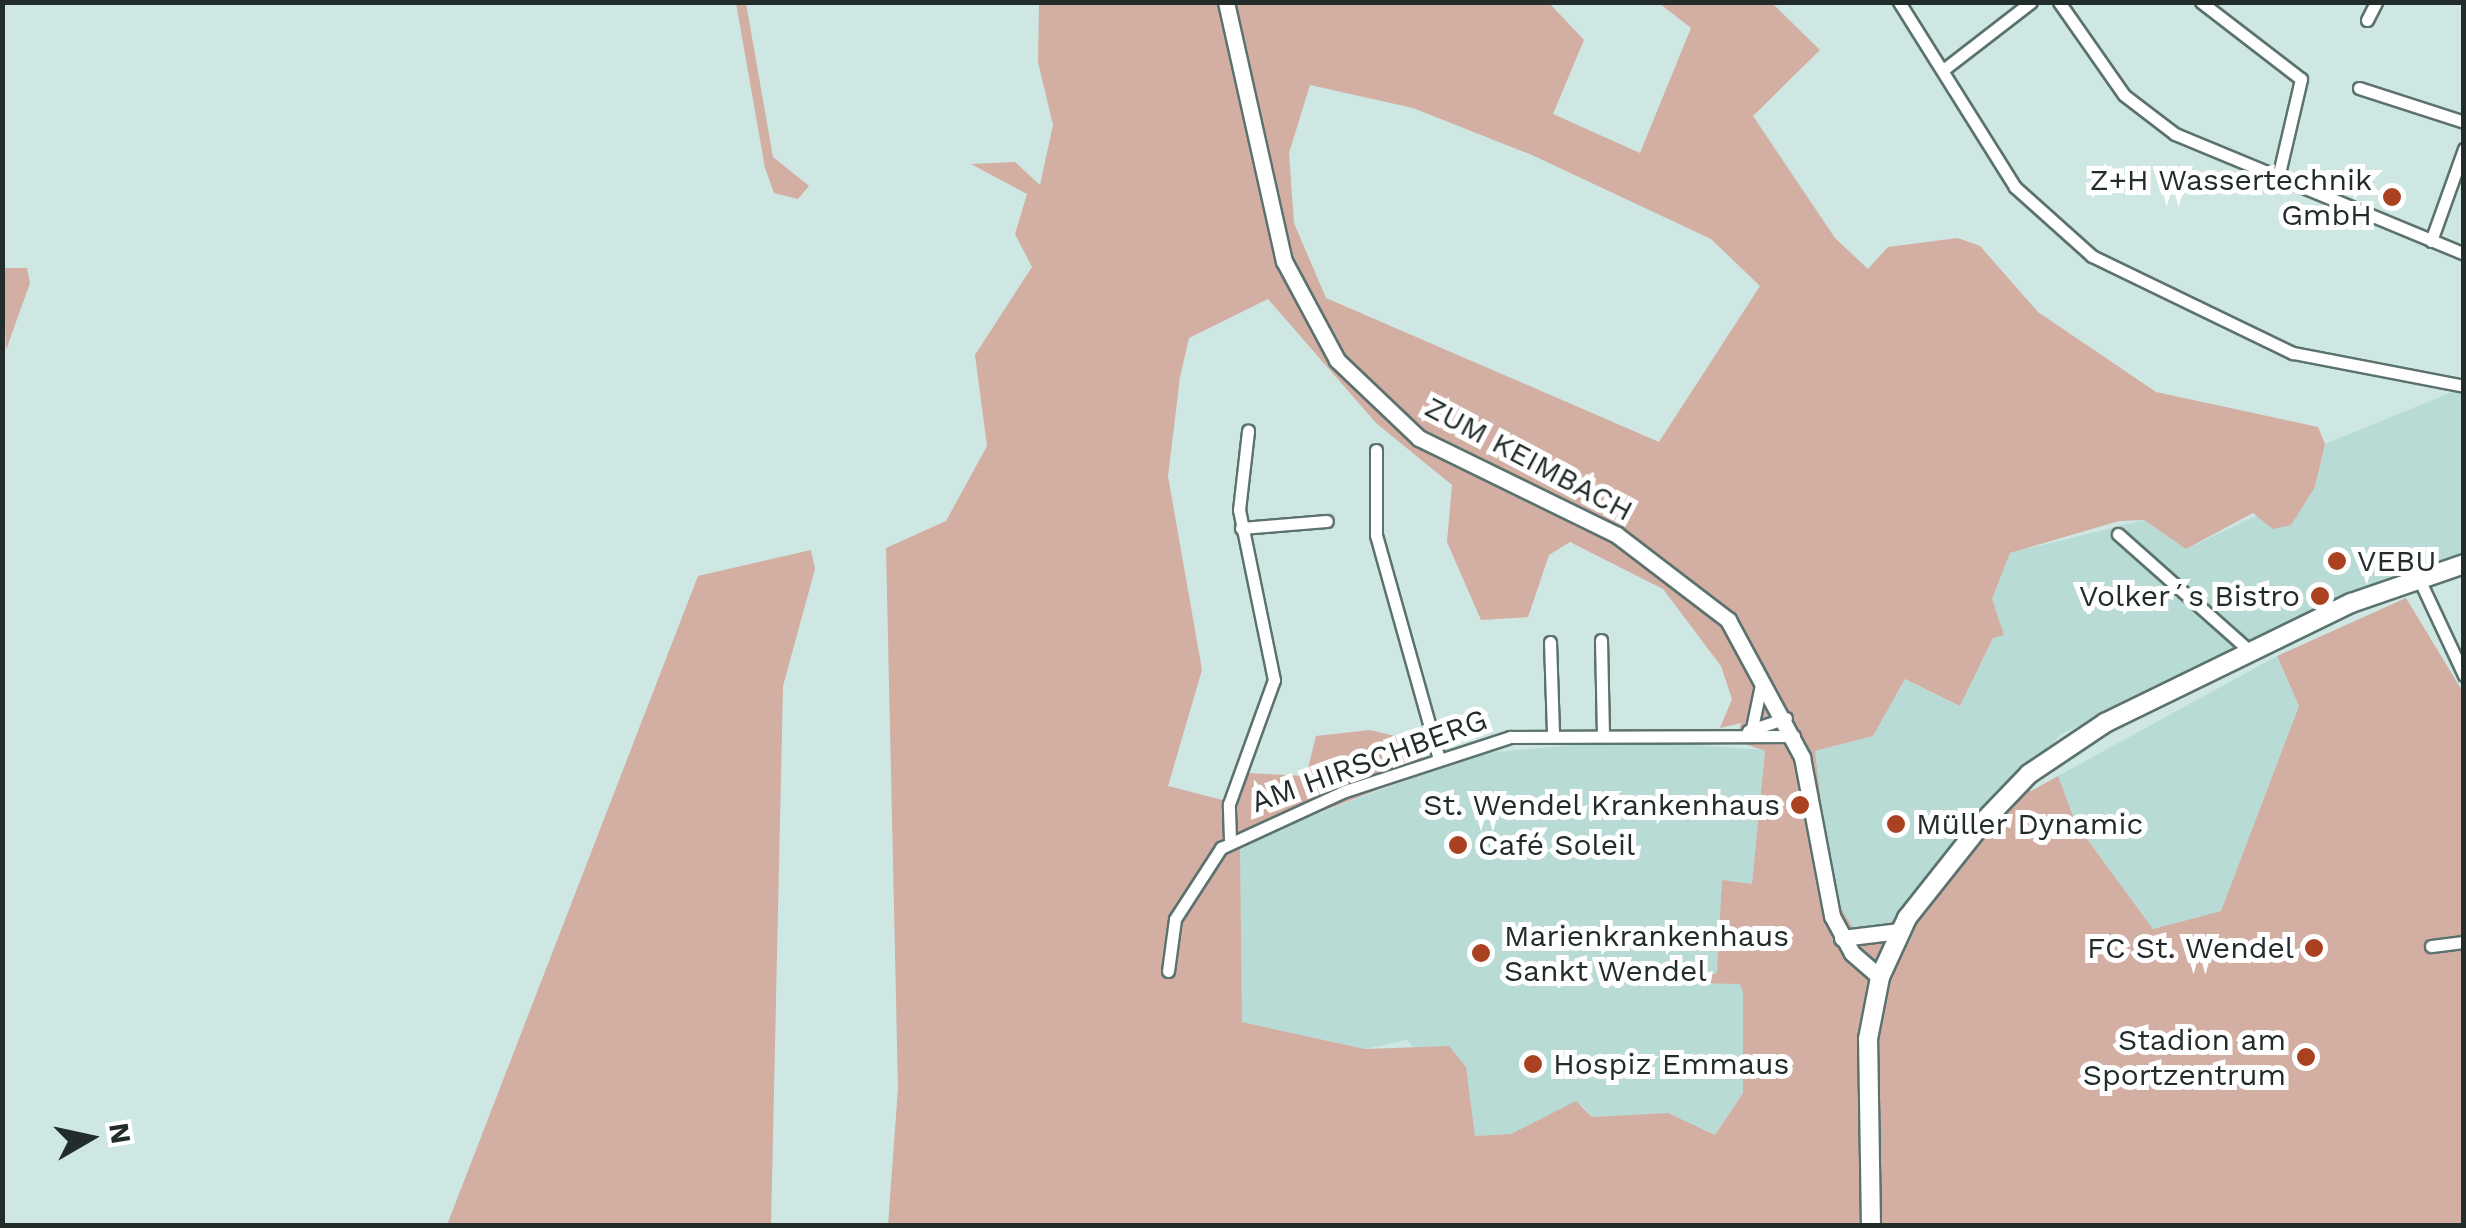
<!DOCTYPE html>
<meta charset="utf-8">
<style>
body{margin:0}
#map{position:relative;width:2466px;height:1228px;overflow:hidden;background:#cee7e3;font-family:"Work Sans",sans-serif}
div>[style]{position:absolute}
.built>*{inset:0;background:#b9dbd6}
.green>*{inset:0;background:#d2aea3}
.roads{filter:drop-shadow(2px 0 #5b726e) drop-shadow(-2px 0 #5b726e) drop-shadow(0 2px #5b726e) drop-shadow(0 -2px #5b726e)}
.minor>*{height:11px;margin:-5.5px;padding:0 5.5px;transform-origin:5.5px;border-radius:5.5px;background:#fff}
.tertiary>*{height:15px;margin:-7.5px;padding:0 7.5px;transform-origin:7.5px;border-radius:7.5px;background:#fff}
.secondary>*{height:18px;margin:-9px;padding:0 9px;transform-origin:9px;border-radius:9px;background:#fff}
.dots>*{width:28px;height:28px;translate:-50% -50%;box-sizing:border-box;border:5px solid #fff;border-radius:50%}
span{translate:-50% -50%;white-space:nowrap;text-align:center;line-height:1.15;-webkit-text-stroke:10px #fff;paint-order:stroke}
.poi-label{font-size:30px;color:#222c2a}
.right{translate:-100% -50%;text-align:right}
.left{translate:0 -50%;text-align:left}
.street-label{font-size:30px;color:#222c2a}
.frame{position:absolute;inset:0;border:5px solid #222c2a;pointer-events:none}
.north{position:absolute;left:40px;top:1088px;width:100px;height:100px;-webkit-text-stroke:8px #fff;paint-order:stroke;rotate:81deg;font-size:28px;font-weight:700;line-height:40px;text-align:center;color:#222c2a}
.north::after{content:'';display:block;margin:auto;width:35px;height:45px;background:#222c2a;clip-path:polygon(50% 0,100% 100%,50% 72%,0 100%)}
</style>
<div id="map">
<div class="built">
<div style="clip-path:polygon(2452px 392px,2463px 394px,2463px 554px,2293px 621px,2060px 735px,1879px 936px,1857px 935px,1832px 894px,1815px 751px,1873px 736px,1905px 679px,1960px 706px,1993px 638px,1992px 599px,2010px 553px,2144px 520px,2186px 549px,2315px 488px,2325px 444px)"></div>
<div style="clip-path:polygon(2277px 656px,2299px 706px,2221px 911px,2153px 929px,2076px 824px,2058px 776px)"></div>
<div style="clip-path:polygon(1625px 740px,1765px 750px,1752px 885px,1720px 888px,1727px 899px,1717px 973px,1682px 983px,1740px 984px,1743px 992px,1743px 1093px,1715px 1135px,1668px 1113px,1592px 1117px,1582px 1105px,1511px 1134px,1475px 1136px,1470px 1113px,1407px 1040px,1365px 1049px,1242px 1022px,1240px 843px,1475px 754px)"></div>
</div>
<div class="green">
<div style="clip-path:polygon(736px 3px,746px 3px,773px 157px,809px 186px,798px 199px,774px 193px,765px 168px)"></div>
<div style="clip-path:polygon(evenodd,1039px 3px,1549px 3px,1584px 40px,1553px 114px,1640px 153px,1691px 28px,1659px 3px,1772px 3px,1820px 50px,1753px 116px,1835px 238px,1868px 269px,1888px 247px,1958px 238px,1980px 246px,2038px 312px,2156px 392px,2318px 427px,2325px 444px,2315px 487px,2291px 525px,2273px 529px,2253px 513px,2186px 549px,2144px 520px,2119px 521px,2010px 553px,1992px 599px,2004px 635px,1993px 638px,1960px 706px,1905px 679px,1873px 736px,1815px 751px,1832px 893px,1857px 935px,1879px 936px,2018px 773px,2031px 791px,2058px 776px,2076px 824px,2153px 929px,2221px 911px,2299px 706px,2277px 656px,2406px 598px,2463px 692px,2463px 1225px,888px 1225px,898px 1088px,886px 548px,946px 521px,987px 446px,975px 355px,1032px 267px,1015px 234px,1027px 194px,971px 164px,1015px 162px,1040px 185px,1053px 125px,1038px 62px,1039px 3px,1310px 85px,1413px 108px,1532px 155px,1711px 239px,1760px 286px,1659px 442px,1326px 298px,1294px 223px,1289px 153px,1310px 85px,1039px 3px,1268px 299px,1376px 423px,1452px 485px,1447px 542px,1481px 620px,1528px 617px,1549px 555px,1570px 542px,1663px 589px,1721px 666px,1732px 699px,1720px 728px,1741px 723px,1736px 741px,1765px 751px,1752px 884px,1722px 880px,1717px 973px,1681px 983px,1740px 984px,1743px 992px,1743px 1093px,1715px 1135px,1668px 1113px,1592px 1117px,1576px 1101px,1511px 1134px,1475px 1136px,1466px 1067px,1449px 1046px,1365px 1049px,1242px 1022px,1240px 843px,1426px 771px,1420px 742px,1370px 730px,1316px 736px,1306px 776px,1248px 773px,1234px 803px,1168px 786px,1202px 670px,1168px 476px,1180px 377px,1189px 338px,1268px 299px)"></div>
<div style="clip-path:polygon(3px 268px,27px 268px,30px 283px,6px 350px)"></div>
<div style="clip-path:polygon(811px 550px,815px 569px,783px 686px,771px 1225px,447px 1225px,698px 576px)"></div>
</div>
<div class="roads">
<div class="minor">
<div style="left:1899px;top:2px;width:218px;rotate:57.9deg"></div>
<div style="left:2015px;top:187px;width:103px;rotate:41.9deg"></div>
<div style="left:2092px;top:256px;width:223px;rotate:25.8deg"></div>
<div style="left:2293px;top:353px;width:174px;rotate:10.9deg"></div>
<div style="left:2059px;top:2px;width:113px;rotate:55deg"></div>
<div style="left:2124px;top:95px;width:64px;rotate:37.4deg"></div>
<div style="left:2175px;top:134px;width:313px;rotate:22.5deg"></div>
<div style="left:2201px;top:2px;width:126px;rotate:37.6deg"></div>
<div style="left:2301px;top:79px;width:106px;rotate:103.1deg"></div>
<div style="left:2367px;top:20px;width:20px;rotate:-63deg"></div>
<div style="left:1943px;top:70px;width:111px;rotate:-37.7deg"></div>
<div style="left:2359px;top:88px;width:110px;rotate:17.9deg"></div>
<div style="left:2431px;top:241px;width:98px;rotate:-70.3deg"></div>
<div style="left:1376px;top:450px;width:85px;rotate:90deg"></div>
<div style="left:1376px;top:535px;width:230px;rotate:74.3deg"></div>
<div style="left:1241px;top:528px;width:86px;rotate:-4.7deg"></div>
<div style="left:2118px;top:534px;width:176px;rotate:41.6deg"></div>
<div style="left:2419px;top:579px;width:106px;rotate:64.9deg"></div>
<div style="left:1601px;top:640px;width:92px;rotate:88.8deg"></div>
<div style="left:1550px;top:642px;width:91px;rotate:88.1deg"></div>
<div style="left:1752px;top:728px;width:44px;rotate:-78.2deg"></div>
<div style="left:1748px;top:731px;width:40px;rotate:-18.9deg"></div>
<div style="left:1230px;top:839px;width:35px;rotate:-92deg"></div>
<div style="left:1229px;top:804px;width:132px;rotate:-70.1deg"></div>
<div style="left:1274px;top:680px;width:174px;rotate:-101.6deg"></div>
<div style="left:1239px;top:510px;width:80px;rotate:-83.5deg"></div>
<div style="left:2431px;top:946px;width:33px;rotate:-7deg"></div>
<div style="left:1168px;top:971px;width:52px;rotate:-82.3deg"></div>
<div style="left:1175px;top:919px;width:85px;rotate:-57.1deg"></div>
<div style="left:1221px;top:848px;width:136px;rotate:-24.7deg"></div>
<div style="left:1345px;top:791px;width:174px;rotate:-18.1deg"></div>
<div style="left:1510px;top:737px;width:284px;rotate:-0.2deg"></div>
</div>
<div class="tertiary">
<div style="left:1226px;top:2px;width:265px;rotate:77.4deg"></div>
<div style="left:1284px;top:261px;width:112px;rotate:61.8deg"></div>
<div style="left:1337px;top:360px;width:113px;rotate:43.6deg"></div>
<div style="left:1419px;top:438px;width:220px;rotate:26.1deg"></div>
<div style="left:1617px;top:535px;width:140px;rotate:37.4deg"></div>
<div style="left:1728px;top:620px;width:156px;rotate:61.6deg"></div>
<div style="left:1802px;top:757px;width:162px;rotate:79.3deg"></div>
<div style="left:1832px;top:916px;width:42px;rotate:61.6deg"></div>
<div style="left:1852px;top:953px;width:37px;rotate:41deg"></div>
<div style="left:1842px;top:938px;width:58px;rotate:-6.9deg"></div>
</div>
<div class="secondary">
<div style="left:1871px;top:1226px;width:187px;rotate:-90.9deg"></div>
<div style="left:1868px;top:1039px;width:63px;rotate:-79deg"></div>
<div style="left:1880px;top:977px;width:65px;rotate:-65.4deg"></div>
<div style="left:1907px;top:918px;width:122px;rotate:-51.6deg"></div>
<div style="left:1983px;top:822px;width:66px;rotate:-46.2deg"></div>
<div style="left:2029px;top:774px;width:92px;rotate:-33.9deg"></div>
<div style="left:2105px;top:723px;width:274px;rotate:-26deg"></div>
<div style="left:2351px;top:603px;width:120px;rotate:-19deg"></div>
</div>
</div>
<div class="dots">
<div style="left:2392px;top:197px;background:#aa4221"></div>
<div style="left:2337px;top:561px;background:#aa4221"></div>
<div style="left:2320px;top:596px;background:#aa4221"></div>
<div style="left:1800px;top:805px;background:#aa4221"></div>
<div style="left:1896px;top:824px;background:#aa4221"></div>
<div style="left:1458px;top:845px;background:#aa4221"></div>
<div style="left:2314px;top:948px;background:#aa4221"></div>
<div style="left:1481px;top:953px;background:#aa4221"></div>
<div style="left:2306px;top:1057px;background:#aa4221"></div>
<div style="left:1533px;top:1064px;background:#aa4221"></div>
</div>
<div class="poi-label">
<span class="right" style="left:2372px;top:197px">Z+H Wassertechnik<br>GmbH</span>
<span class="left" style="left:2357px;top:561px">VEBU</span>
<span class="right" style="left:2300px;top:596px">Volker´s Bistro</span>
<span class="right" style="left:1780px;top:805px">St. Wendel Krankenhaus</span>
<span class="left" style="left:1916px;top:824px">Müller Dynamic</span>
<span class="left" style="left:1478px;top:845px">Café Soleil</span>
<span class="left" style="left:1504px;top:953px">Marienkrankenhaus<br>Sankt Wendel</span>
<span class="right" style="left:2294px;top:948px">FC St. Wendel</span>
<span class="right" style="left:2286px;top:1057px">Stadion am<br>Sportzentrum</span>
<span class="left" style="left:1553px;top:1064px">Hospiz Emmaus</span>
</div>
<div class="street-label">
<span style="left:1529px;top:459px;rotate:28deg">ZUM KEIMBACH</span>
<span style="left:1369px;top:761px;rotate:-20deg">AM HIRSCHBERG</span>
</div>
<div class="frame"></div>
<div class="north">N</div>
</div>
